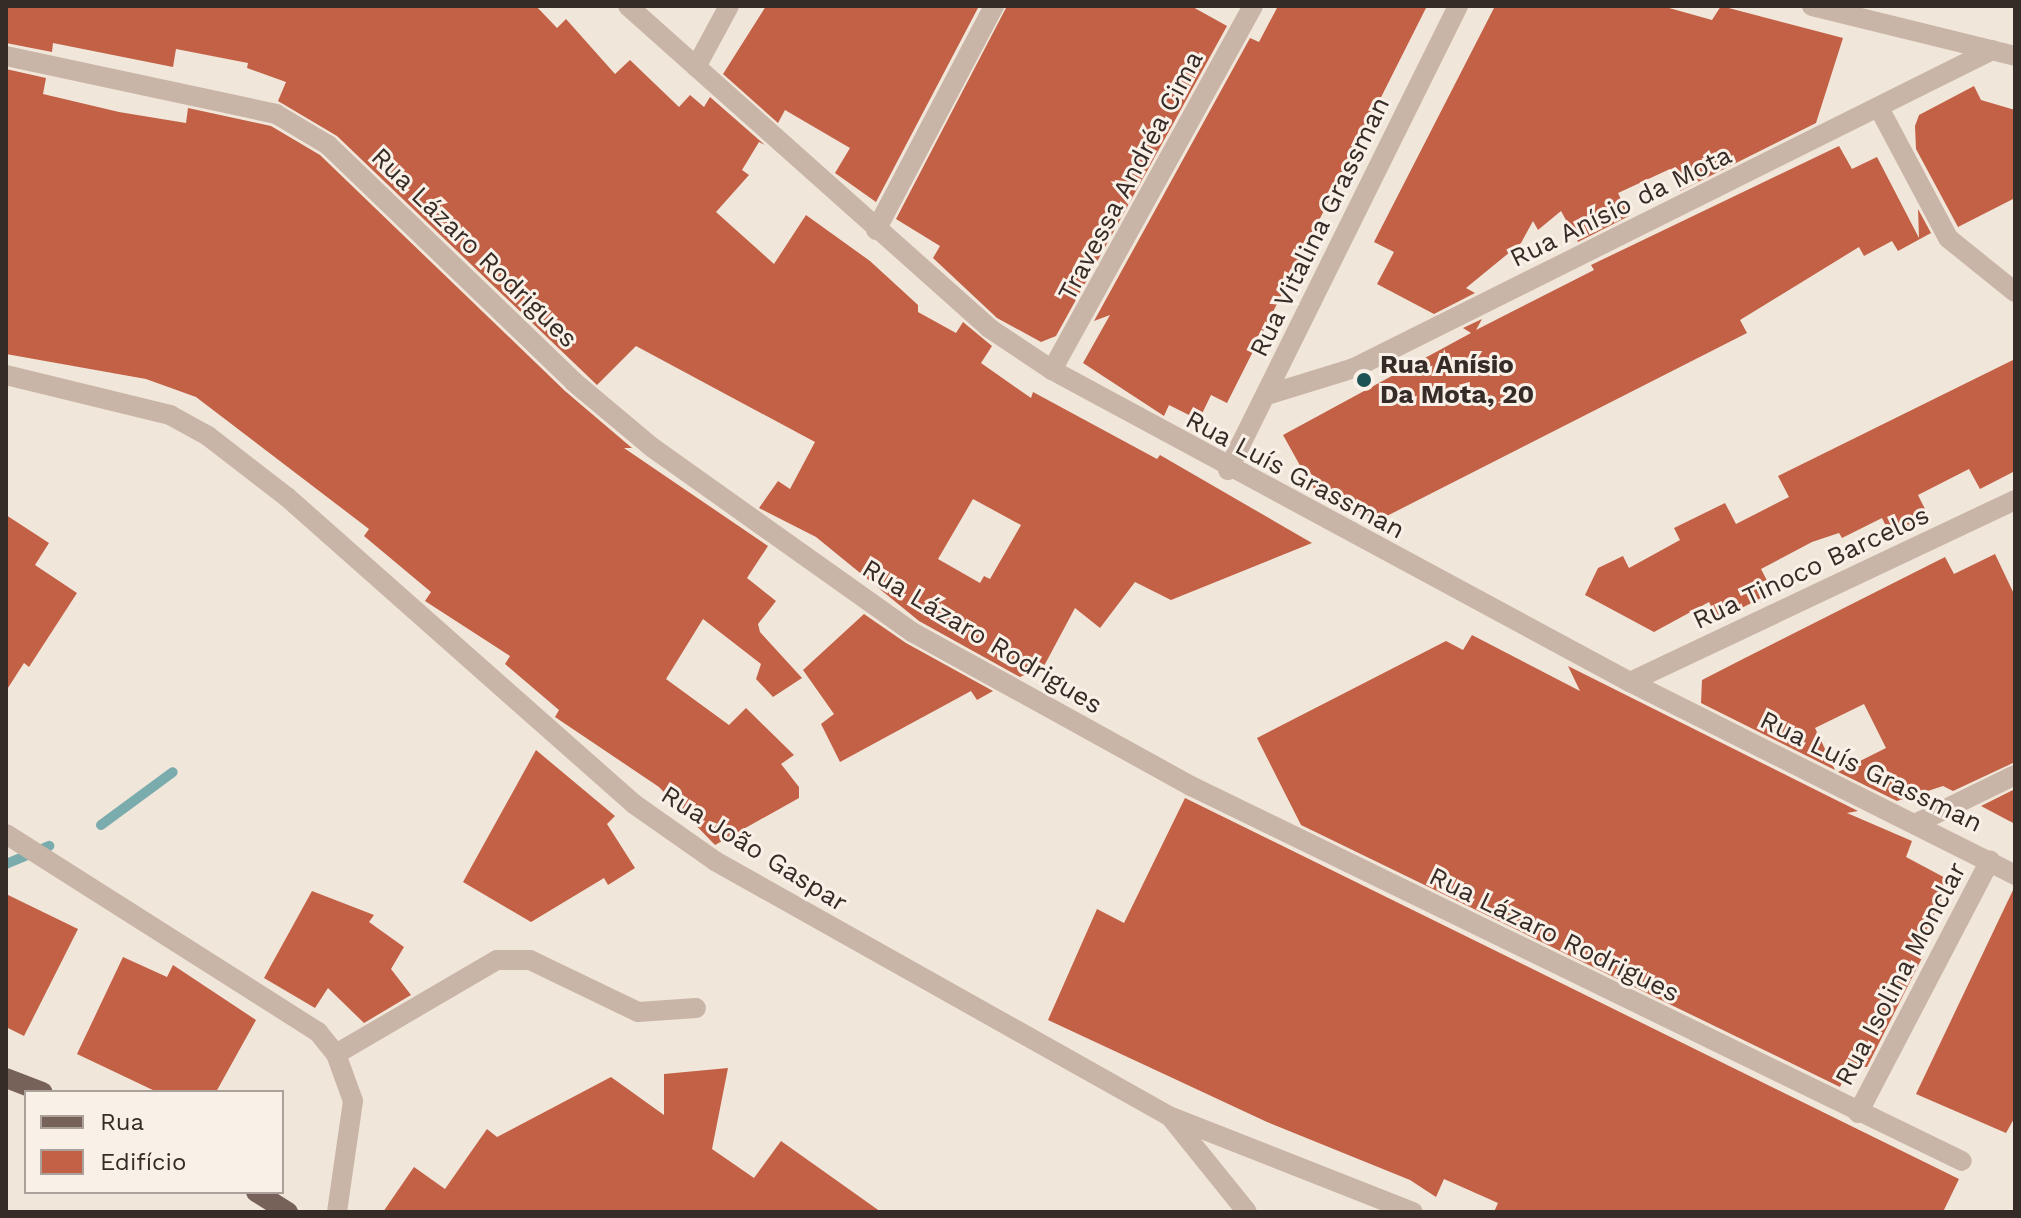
<!DOCTYPE html>
<meta charset="utf-8">
<style>
body{margin:0}
#map{position:relative;width:2021px;height:1218px;overflow:hidden;background:#f1e6da;font-family:"Work Sans",sans-serif}
div>[style]{position:absolute}
.stream>*{height:10px;margin:-5px;padding:0 5px;transform-origin:5px;border-radius:5px;background:#7aacad}
.building>*{inset:0;background:#c36146}
.minor>*{height:20px;margin:-10px;padding:0 10px;transform-origin:10px;border-radius:10px;background:#c9b5a7}
.major>*{height:20px;margin:-10px;padding:0 10px;transform-origin:10px;border-radius:10px;background:#776259}
.dots>*{width:22px;height:22px;translate:-50% -50%;box-sizing:border-box;border:4px solid #f9f0e7;border-radius:50%}
span{translate:-50% -50%;white-space:nowrap;text-align:center;line-height:1.15;-webkit-text-stroke:6px #f9f0e7;paint-order:stroke}
.street-label{font-size:26px;color:#352b27}
.poi-label{font-size:26px;color:#352b27;font-weight:700}
.left{translate:0 -50%;text-align:left}
.frame{position:absolute;inset:0;border:8px solid #352b27;pointer-events:none}
.legend{position:absolute;left:24px;top:1090px;width:260px;height:104px;box-sizing:border-box;background:#f9f0e7;border:2px solid #aba19a;margin:0;padding:10px 14px;list-style:none;font-size:24px;color:#352b27}
.legend li{display:flex;align-items:center;gap:16px;height:40px}
.legend b{width:40px;border:2px solid #aba19a}
</style>
<div id="map">
<div class="stream">
<div style="left:101px;top:825px;width:89px;rotate:-36.4deg"></div>
<div style="left:6px;top:864px;width:47px;rotate:-22.7deg"></div>
</div>
<div class="building">
<div style="clip-path:polygon(evenodd,6px 6px,536px 6px,557px 28px,566px 19px,615px 74px,630px 60px,679px 107px,690px 95px,704px 107px,710px 97px,765px 145px,759px 142px,742px 170px,749px 175px,716px 212px,774px 264px,806px 215px,870px 261px,918px 305px,918px 312px,956px 333px,963px 322px,992px 346px,981px 363px,1031px 398px,1033px 392px,1157px 459px,1160px 455px,1312px 543px,1171px 600px,1135px 582px,1100px 628px,1075px 608px,1044px 666px,1020px 677px,919px 621px,816px 537px,759px 508px,778px 481px,790px 489px,815px 442px,636px 346px,597px 385px,337px 136px,278px 101px,286px 82px,247px 68px,248px 63px,176px 49px,173px 67px,53px 43px,52px 52px,6px 43px,6px 6px,973px 499px,1021px 525px,990px 579px,984px 576px,980px 583px,938px 559px,973px 499px)"></div>
<div style="clip-path:polygon(766px 6px,979px 6px,876px 202px,835px 173px,850px 148px,785px 110px,778px 123px,723px 74px)"></div>
<div style="clip-path:polygon(1007px 6px,1191px 6px,1227px 26px,1056px 336px,1041px 342px,997px 318px,933px 258px,940px 246px,896px 219px)"></div>
<div style="clip-path:polygon(1278px 6px,1427px 6px,1227px 403px,1211px 395px,1199px 420px,1169px 405px,1164px 416px,1083px 363px,1110px 315px,1094px 321px,1250px 38px,1259px 42px)"></div>
<div style="clip-path:polygon(1495px 6px,1662px 6px,1712px 20px,1721px 6px,1843px 38px,1816px 123px,1680px 191px,1670px 169px,1618px 193px,1629px 216px,1578px 242px,1561px 211px,1538px 230px,1533px 221px,1521px 243px,1466px 288px,1475px 293px,1434px 314px,1377px 284px,1394px 252px,1374px 242px)"></div>
<div style="clip-path:polygon(6px 69px,46px 78px,43px 94px,119px 112px,186px 123px,188px 108px,271px 126px,320px 155px,565px 391px,632px 448px,624px 448px,768px 546px,747px 578px,776px 601px,758px 624px,760px 632px,802px 678px,773px 697px,756px 679px,761px 664px,703px 619px,666px 679px,729px 725px,746px 708px,794px 755px,781px 764px,799px 787px,799px 798px,715px 845px,659px 787px,555px 717px,559px 710px,505px 664px,510px 656px,425px 601px,431px 592px,364px 536px,369px 529px,196px 397px,146px 379px,6px 354px)"></div>
<div style="clip-path:polygon(1974px 86px,1981px 100px,2015px 110px,2015px 198px,1958px 227px,1916px 149px,1915px 126px,1919px 115px)"></div>
<div style="clip-path:polygon(1839px 146px,1852px 169px,1877px 157px,1919px 238px,1918px 209px,1931px 233px,1898px 251px,1892px 241px,1864px 256px,1859px 247px,1740px 320px,1747px 333px,1377px 521px,1312px 487px,1283px 435px,1471px 333px,1463px 328px,1482px 319px,1476px 330px,1594px 270px,1591px 265px)"></div>
<div style="clip-path:polygon(2015px 359px,2015px 471px,1980px 489px,1969px 469px,1918px 495px,1928px 515px,1890px 534px,1882px 518px,1842px 538px,1839px 533px,1812px 542px,1761px 569px,1773px 592px,1718px 620px,1709px 602px,1654px 632px,1585px 595px,1598px 568px,1623px 556px,1629px 568px,1680px 540px,1674px 528px,1725px 503px,1736px 524px,1789px 497px,1778px 476px)"></div>
<div style="clip-path:polygon(6px 515px,49px 543px,35px 565px,77px 593px,29px 667px,24px 663px,6px 691px)"></div>
<div style="clip-path:polygon(1995px 554px,2015px 596px,2015px 762px,1953px 791px,1943px 786px,1897px 801px,1838px 772px,1886px 748px,1864px 704px,1815px 728px,1835px 770px,1701px 703px,1702px 680px,1743px 659px,1945px 557px,1954px 574px)"></div>
<div style="clip-path:polygon(864px 614px,906px 643px,993px 691px,977px 700px,971px 691px,840px 762px,821px 724px,834px 714px,803px 670px)"></div>
<div style="clip-path:polygon(1472px 635px,1580px 691px,1568px 666px,1858px 811px,1847px 813px,1912px 841px,1906px 857px,1951px 881px,1916px 951px,1923px 956px,1867px 1067px,1849px 1067px,1840px 1087px,1301px 825px,1257px 738px,1446px 641px,1463px 650px)"></div>
<div style="clip-path:polygon(536px 750px,615px 816px,607px 824px,635px 868px,608px 885px,604px 878px,531px 922px,463px 882px)"></div>
<div style="clip-path:polygon(2015px 789px,2015px 824px,1981px 806px)"></div>
<div style="clip-path:polygon(1185px 798px,1959px 1179px,1943px 1212px,1494px 1212px,1498px 1203px,1444px 1179px,1436px 1197px,1410px 1180px,1267px 1122px,1048px 1020px,1097px 909px,1124px 923px)"></div>
<div style="clip-path:polygon(2014px 888px,2015px 1117px,2006px 1133px,1916px 1094px)"></div>
<div style="clip-path:polygon(312px 891px,374px 915px,369px 922px,404px 947px,391px 969px,411px 995px,364px 1023px,328px 988px,315px 1008px,264px 978px)"></div>
<div style="clip-path:polygon(6px 894px,78px 929px,24px 1036px,6px 1027px)"></div>
<div style="clip-path:polygon(123px 957px,167px 977px,173px 965px,256px 1020px,216px 1092px,157px 1092px,77px 1054px)"></div>
<div style="clip-path:polygon(728px 1068px,712px 1149px,754px 1178px,781px 1141px,881px 1212px,383px 1212px,414px 1167px,445px 1189px,487px 1129px,497px 1137px,611px 1077px,664px 1115px,664px 1074px)"></div>
</div>
<div class="minor">
<div style="left:628px;top:6px;width:484px;rotate:41.7deg"></div>
<div style="left:989px;top:328px;width:76px;rotate:33.7deg"></div>
<div style="left:1052px;top:370px;width:657px;rotate:28.36deg"></div>
<div style="left:1630px;top:682px;width:431px;rotate:26.6deg"></div>
<div style="left:1812px;top:6px;width:209px;rotate:13.8deg"></div>
<div style="left:6px;top:56px;width:276px;rotate:12.1deg"></div>
<div style="left:276px;top:114px;width:61px;rotate:30.8deg"></div>
<div style="left:328px;top:145px;width:342px;rotate:43.9deg"></div>
<div style="left:574px;top:382px;width:103px;rotate:39.9deg"></div>
<div style="left:653px;top:448px;width:318px;rotate:35.4deg"></div>
<div style="left:912px;top:632px;width:319px;rotate:28.9deg"></div>
<div style="left:1191px;top:786px;width:857px;rotate:25.94deg"></div>
<div style="left:696px;top:67px;width:69px;rotate:-61.6deg"></div>
<div style="left:1879px;top:108px;width:147px;rotate:62deg"></div>
<div style="left:1948px;top:238px;width:86px;rotate:38.9deg"></div>
<div style="left:876px;top:230px;width:253px;rotate:-62.2deg"></div>
<div style="left:1052px;top:370px;width:416px;rotate:-61.1deg"></div>
<div style="left:6px;top:375px;width:169px;rotate:13.7deg"></div>
<div style="left:170px;top:415px;width:43px;rotate:28.9deg"></div>
<div style="left:208px;top:436px;width:100px;rotate:37.7deg"></div>
<div style="left:287px;top:497px;width:463px;rotate:41.5deg"></div>
<div style="left:634px;top:804px;width:99px;rotate:35.1deg"></div>
<div style="left:715px;top:861px;width:521px;rotate:29.32deg"></div>
<div style="left:1169px;top:1116px;width:262px;rotate:21.5deg"></div>
<div style="left:1267px;top:395px;width:91px;rotate:-17.2deg"></div>
<div style="left:1354px;top:368px;width:713px;rotate:-26.49deg"></div>
<div style="left:1228px;top:470px;width:518px;rotate:-63.63deg"></div>
<div style="left:1630px;top:682px;width:426px;rotate:-25.3deg"></div>
<div style="left:1919px;top:822px;width:107px;rotate:-26.1deg"></div>
<div style="left:6px;top:834px;width:370px;rotate:32.4deg"></div>
<div style="left:318px;top:1032px;width:28px;rotate:51deg"></div>
<div style="left:336px;top:1054px;width:50px;rotate:70.1deg"></div>
<div style="left:353px;top:1101px;width:112px;rotate:98.2deg"></div>
<div style="left:336px;top:1054px;width:186px;rotate:-30.3deg"></div>
<div style="left:497px;top:960px;width:33px"></div>
<div style="left:530px;top:960px;width:120px;rotate:25.7deg"></div>
<div style="left:638px;top:1012px;width:58px;rotate:-3.9deg"></div>
<div style="left:1858px;top:1113px;width:285px;rotate:-62.4deg"></div>
<div style="left:1172px;top:1119px;width:119px;rotate:51.1deg"></div>
</div>
<div class="major">
<div style="left:6px;top:1078px;width:39px;rotate:21deg"></div>
<div style="left:256px;top:1192px;width:38px;rotate:32deg"></div>
</div>
<div class="dots">
<div style="left:1364px;top:380px;background:#1e5356"></div>
</div>
<div class="street-label">
<span style="left:1131px;top:176px;rotate:-62deg">Travessa Andréa Cima</span>
<span style="left:1621px;top:207px;rotate:-26deg">Rua Anísio da Mota</span>
<span style="left:1320px;top:227px;rotate:-64deg">Rua Vitalina Grassman</span>
<span style="left:474px;top:248px;rotate:44deg">Rua Lázaro Rodrigues</span>
<span style="left:1295px;top:475px;rotate:28deg">Rua Luís Grassman</span>
<span style="left:1811px;top:568px;rotate:-25deg">Rua Tinoco Barcelos</span>
<span style="left:982px;top:637px;rotate:31deg">Rua Lázaro Rodrigues</span>
<span style="left:1871px;top:772px;rotate:26deg">Rua Luís Grassman</span>
<span style="left:754px;top:849px;rotate:32deg">Rua João Gaspar</span>
<span style="left:1554px;top:935px;rotate:26deg">Rua Lázaro Rodrigues</span>
<span style="left:1901px;top:974px;rotate:-62deg">Rua Isolina Monclar</span>
</div>
<div class="poi-label">
<span class="left" style="left:1380px;top:380px">Rua Anísio<br>Da Mota, 20</span>
</div>
<div class="frame"></div>
<ul class="legend">
<li><b style="height:10px;background:#776259"></b>Rua</li>
<li><b style="height:22px;background:#c36146"></b>Edifício</li>
</ul>
</div>
